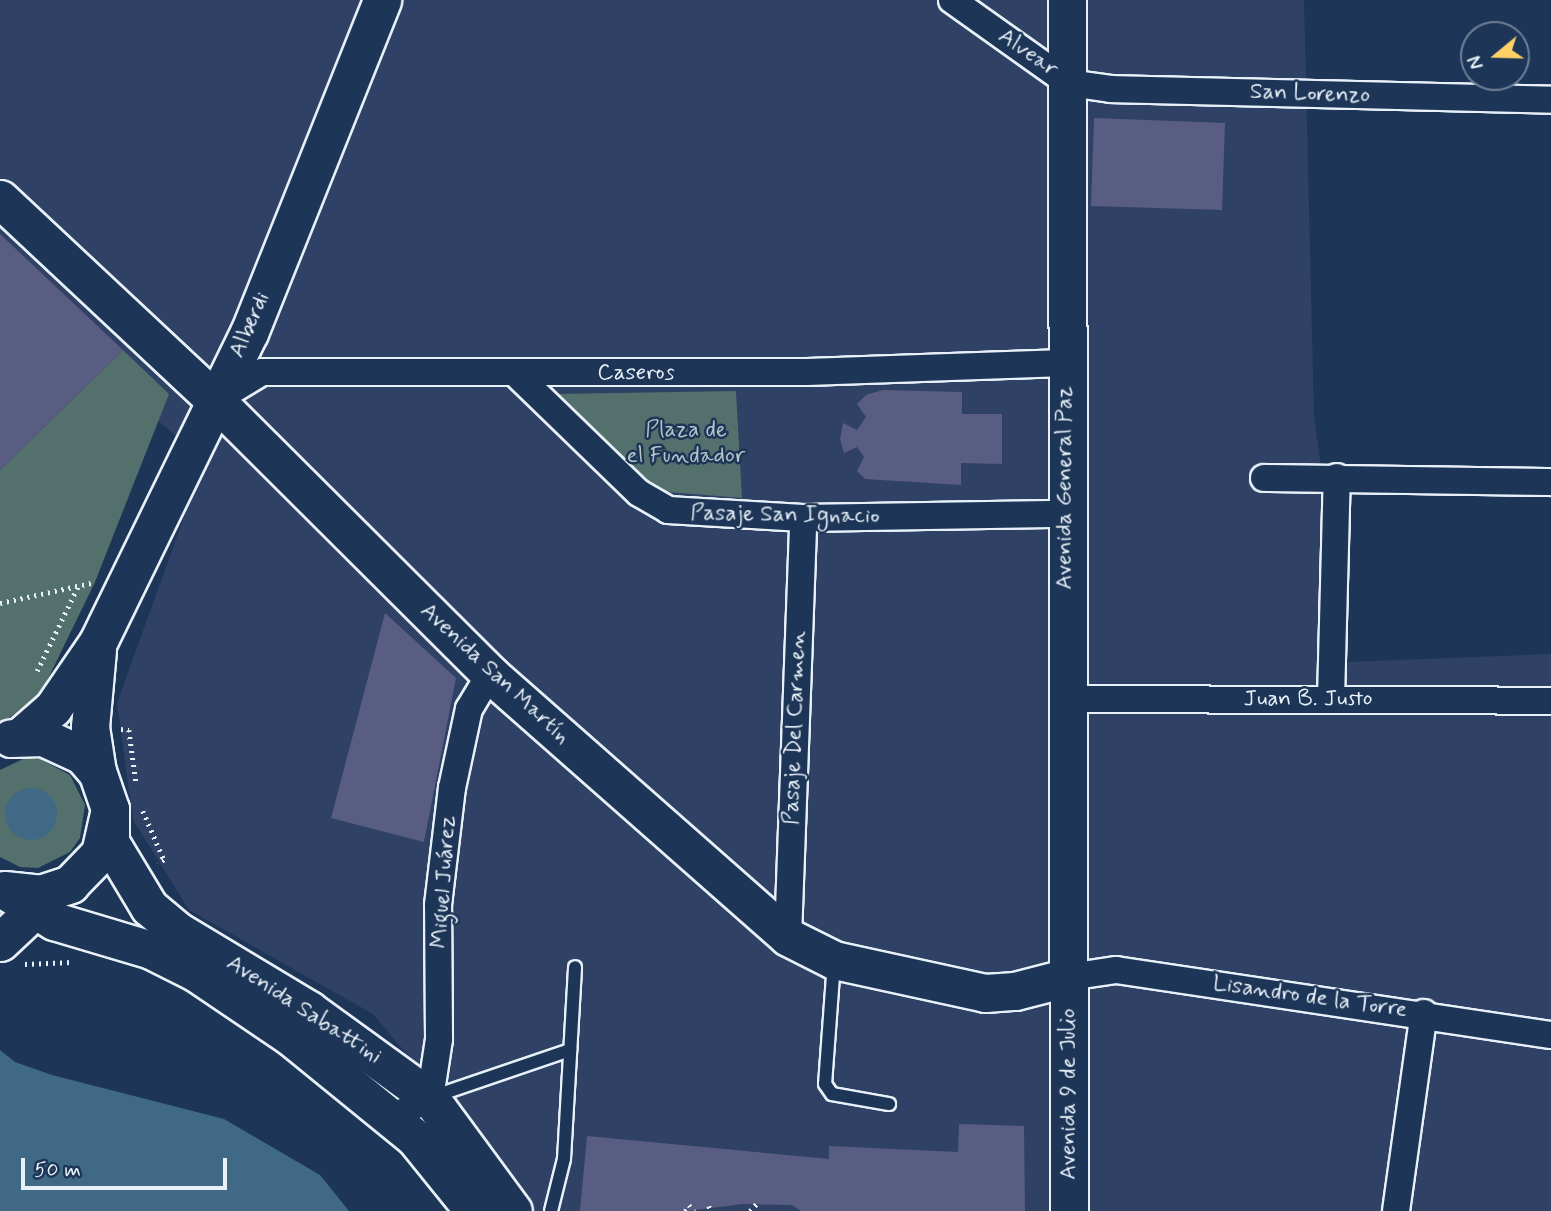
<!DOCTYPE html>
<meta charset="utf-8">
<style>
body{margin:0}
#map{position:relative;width:1551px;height:1211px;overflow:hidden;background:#1d3557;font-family:Mynerve,sans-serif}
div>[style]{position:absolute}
.built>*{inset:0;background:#2f4164}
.green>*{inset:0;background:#53706d}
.water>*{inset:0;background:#3f6985}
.round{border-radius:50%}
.building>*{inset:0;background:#5a5d82}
.path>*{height:4.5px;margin-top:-2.25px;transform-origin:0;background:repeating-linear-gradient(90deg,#e8f1f8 0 2px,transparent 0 7px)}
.roads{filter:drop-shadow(2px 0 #e8f1f8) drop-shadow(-2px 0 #e8f1f8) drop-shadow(0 2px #e8f1f8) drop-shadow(0 -2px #e8f1f8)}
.lane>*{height:12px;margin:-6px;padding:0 6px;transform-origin:6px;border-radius:6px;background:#1d3557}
.street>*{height:26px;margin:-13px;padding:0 13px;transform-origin:13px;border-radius:13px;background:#1d3557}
.secondary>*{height:37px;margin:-18.5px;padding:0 18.5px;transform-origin:18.5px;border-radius:18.5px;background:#1d3557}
span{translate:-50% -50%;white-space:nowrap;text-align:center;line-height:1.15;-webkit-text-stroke:5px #1d3557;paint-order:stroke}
.street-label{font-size:23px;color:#e8f1f8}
.park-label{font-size:23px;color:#b4c4c7}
.north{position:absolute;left:1460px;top:21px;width:70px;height:70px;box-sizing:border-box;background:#1d3557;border:2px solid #6e8097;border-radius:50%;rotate:251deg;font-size:19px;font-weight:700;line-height:28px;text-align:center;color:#e8f1f8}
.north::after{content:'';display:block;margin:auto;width:24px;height:32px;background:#ffd166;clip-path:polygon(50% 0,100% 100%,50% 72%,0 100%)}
.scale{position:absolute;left:21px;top:1158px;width:206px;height:32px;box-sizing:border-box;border:4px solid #e8f1f8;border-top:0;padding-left:9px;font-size:21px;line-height:24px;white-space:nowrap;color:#e8f1f8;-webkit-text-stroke:5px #1d3557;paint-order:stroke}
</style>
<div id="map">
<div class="built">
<div style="clip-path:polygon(0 0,1304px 0,1314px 415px,1347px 662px,1551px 654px,1551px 1211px,518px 1211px,487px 1149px,373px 1014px,189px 910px,133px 820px,117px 703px,205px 459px,158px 421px,123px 350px,0 470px)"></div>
</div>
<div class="green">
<div style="clip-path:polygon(123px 350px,169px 394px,95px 582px,41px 693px,0 725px,0 470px)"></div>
<div style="clip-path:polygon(736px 391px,742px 498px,668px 492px,638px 475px,557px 394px)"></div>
<div style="clip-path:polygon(23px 759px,40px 759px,70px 775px,85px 805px,80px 838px,70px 852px,38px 868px,20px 867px,0 857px,0 770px)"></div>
</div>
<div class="water">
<div class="round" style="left:5px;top:788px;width:52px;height:52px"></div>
<div style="clip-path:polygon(0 1050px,15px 1062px,52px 1075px,224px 1119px,320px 1175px,349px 1211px,0 1211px)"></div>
</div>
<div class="building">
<div style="clip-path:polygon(1094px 118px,1225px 123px,1222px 210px,1091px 206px)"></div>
<div style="clip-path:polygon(0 234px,123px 350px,0 470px)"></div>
<div style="clip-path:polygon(883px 390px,962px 392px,962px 414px,1002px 414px,1002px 464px,961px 463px,961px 485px,865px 479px,857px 471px,864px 457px,857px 447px,844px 453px,840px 439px,843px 423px,857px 430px,866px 417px,857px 404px,866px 395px)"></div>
<div style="clip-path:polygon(385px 613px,456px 678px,424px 842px,331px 818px)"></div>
<div style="clip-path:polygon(959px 1124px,1024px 1126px,1025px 1211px,801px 1211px,792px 1205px,743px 1204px,687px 1211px,580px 1211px,587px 1136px,829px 1159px,829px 1146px,958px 1152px)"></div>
</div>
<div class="path">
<div style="left:0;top:603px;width:93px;rotate:-12.4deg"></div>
<div style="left:37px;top:671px;width:94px;rotate:-64.2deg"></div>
<div style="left:121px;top:729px;width:8px;rotate:7deg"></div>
<div style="left:129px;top:730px;width:52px;rotate:82.3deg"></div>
<div style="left:143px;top:811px;width:53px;rotate:66.8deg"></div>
<div style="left:164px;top:860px;width:7px;rotate:146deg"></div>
<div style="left:25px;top:964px;width:47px;rotate:-2.4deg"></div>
<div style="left:709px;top:1206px;width:5px;rotate:68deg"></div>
<div style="left:685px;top:1211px;width:7px;rotate:-56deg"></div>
<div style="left:689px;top:1205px;width:8px;rotate:50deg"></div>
<div style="left:750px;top:1211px;width:12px;rotate:-48deg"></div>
</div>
<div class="roads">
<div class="lane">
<div style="left:834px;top:962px;width:122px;rotate:94.2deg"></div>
<div style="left:825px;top:1084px;width:12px;rotate:55deg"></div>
<div style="left:832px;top:1094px;width:58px;rotate:10deg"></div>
<div style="left:435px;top:1096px;width:143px;rotate:-18.8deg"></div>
<div style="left:551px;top:1211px;width:54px;rotate:-76deg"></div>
<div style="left:564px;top:1159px;width:192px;rotate:-86.7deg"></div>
</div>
<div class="street">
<div style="left:952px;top:0;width:143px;rotate:35.4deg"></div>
<div style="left:1069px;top:83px;width:42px;rotate:8.1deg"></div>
<div style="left:1111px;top:89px;width:440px;rotate:1.4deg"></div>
<div style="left:516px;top:374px;width:171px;rotate:44.1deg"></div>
<div style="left:639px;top:493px;width:34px;rotate:30deg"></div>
<div style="left:668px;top:510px;width:135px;rotate:3.4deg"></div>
<div style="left:803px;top:518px;width:263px;rotate:-0.9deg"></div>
<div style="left:216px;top:400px;width:54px;rotate:-31.3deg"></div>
<div style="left:262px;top:372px;width:545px"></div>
<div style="left:807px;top:372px;width:258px;rotate:-2deg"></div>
<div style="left:1264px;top:478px;width:287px;rotate:0.8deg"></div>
<div style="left:1065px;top:699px;width:486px;rotate:0.2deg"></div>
<div style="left:1331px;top:699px;width:222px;rotate:-88.5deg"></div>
<div style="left:788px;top:937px;width:419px;rotate:-87.9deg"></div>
<div style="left:1069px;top:977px;width:48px;rotate:-8.5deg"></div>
<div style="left:1116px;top:970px;width:440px;rotate:8.5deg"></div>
<div style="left:393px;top:1117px;width:42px;rotate:-27.2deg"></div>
<div style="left:430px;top:1098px;width:60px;rotate:-81.3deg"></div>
<div style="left:439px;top:1039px;width:134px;rotate:-90.4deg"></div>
<div style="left:438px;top:905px;width:118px;rotate:-83.2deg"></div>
<div style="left:452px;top:788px;width:81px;rotate:-77.9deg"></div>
<div style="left:469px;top:709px;width:41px;rotate:-59deg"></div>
<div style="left:1396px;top:1211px;width:200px;rotate:-82deg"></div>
</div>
<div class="secondary">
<div style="left:1067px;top:0;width:1211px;rotate:89.91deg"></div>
<div style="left:0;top:199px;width:294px;rotate:43.1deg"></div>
<div style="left:215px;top:400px;width:388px;rotate:44.9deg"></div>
<div style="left:490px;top:674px;width:397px;rotate:41.4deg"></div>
<div style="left:788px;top:937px;width:51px;rotate:26.6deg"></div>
<div style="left:834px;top:960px;width:155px;rotate:12.3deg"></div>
<div style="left:985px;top:993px;width:30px;rotate:-4deg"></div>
<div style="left:1015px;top:991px;width:56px;rotate:-14.5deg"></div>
<div style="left:21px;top:736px;width:43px;rotate:-41.2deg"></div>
<div style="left:53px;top:708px;width:80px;rotate:-55.7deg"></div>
<div style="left:98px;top:642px;width:344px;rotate:-64deg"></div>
<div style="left:249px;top:333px;width:359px;rotate:-68.2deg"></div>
<div style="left:97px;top:772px;width:46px;rotate:-98.8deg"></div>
<div style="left:90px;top:727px;width:77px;rotate:-84.8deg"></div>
<div style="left:110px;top:809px;width:33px;rotate:90deg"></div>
<div style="left:110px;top:842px;width:76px;rotate:59deg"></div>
<div style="left:149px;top:907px;width:35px;rotate:40deg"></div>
<div style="left:176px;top:930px;width:155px;rotate:31deg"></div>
<div style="left:309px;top:1010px;width:150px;rotate:36deg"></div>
<div style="left:430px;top:1098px;width:140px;rotate:53.7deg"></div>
<div style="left:4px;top:890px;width:36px;rotate:6deg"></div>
<div style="left:40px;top:894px;width:32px;rotate:-18deg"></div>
<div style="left:70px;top:884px;width:43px;rotate:-45.9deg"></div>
<div style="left:100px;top:853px;width:45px;rotate:-77.2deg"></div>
<div style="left:110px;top:809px;width:39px;rotate:-109deg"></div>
<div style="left:97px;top:772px;width:23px;rotate:-131deg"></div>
<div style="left:82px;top:755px;width:43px;rotate:-155.2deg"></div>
<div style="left:43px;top:737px;width:32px;rotate:178deg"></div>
<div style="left:6px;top:891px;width:57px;rotate:32deg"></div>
<div style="left:54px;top:921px;width:101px;rotate:16.6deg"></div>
<div style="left:151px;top:950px;width:49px;rotate:26.6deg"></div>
<div style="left:195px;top:972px;width:115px;rotate:34deg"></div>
<div style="left:290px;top:1036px;width:161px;rotate:39.2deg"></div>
<div style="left:415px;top:1138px;width:94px;rotate:51.1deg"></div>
<div style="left:0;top:942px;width:69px;rotate:-43.2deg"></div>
</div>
</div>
<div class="street-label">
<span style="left:1028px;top:53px;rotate:35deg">Alvear</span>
<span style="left:1310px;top:94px;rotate:2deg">San Lorenzo</span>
<span style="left:250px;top:325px;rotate:-66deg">Alberdi</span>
<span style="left:636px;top:373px">Caseros</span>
<span style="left:1065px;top:488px;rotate:-90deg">Avenida General Paz</span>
<span style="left:785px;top:515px;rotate:1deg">Pasaje San Ignacio</span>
<span style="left:495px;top:674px;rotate:43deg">Avenida San Martín</span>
<span style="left:1308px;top:699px">Juan B. Justo</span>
<span style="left:795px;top:728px;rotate:-88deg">Pasaje Del Carmen</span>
<span style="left:444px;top:882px;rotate:-86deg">Miguel Juárez</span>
<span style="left:1310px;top:997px;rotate:8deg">Lisandro de la Torre</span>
<span style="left:304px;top:1010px;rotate:33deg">Avenida Sabattini</span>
<span style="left:1069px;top:1094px;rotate:-90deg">Avenida 9 de Julio</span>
</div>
<div class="park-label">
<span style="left:686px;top:443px">Plaza de<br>el Fundador</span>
</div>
<div class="north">N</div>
<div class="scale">50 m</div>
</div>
